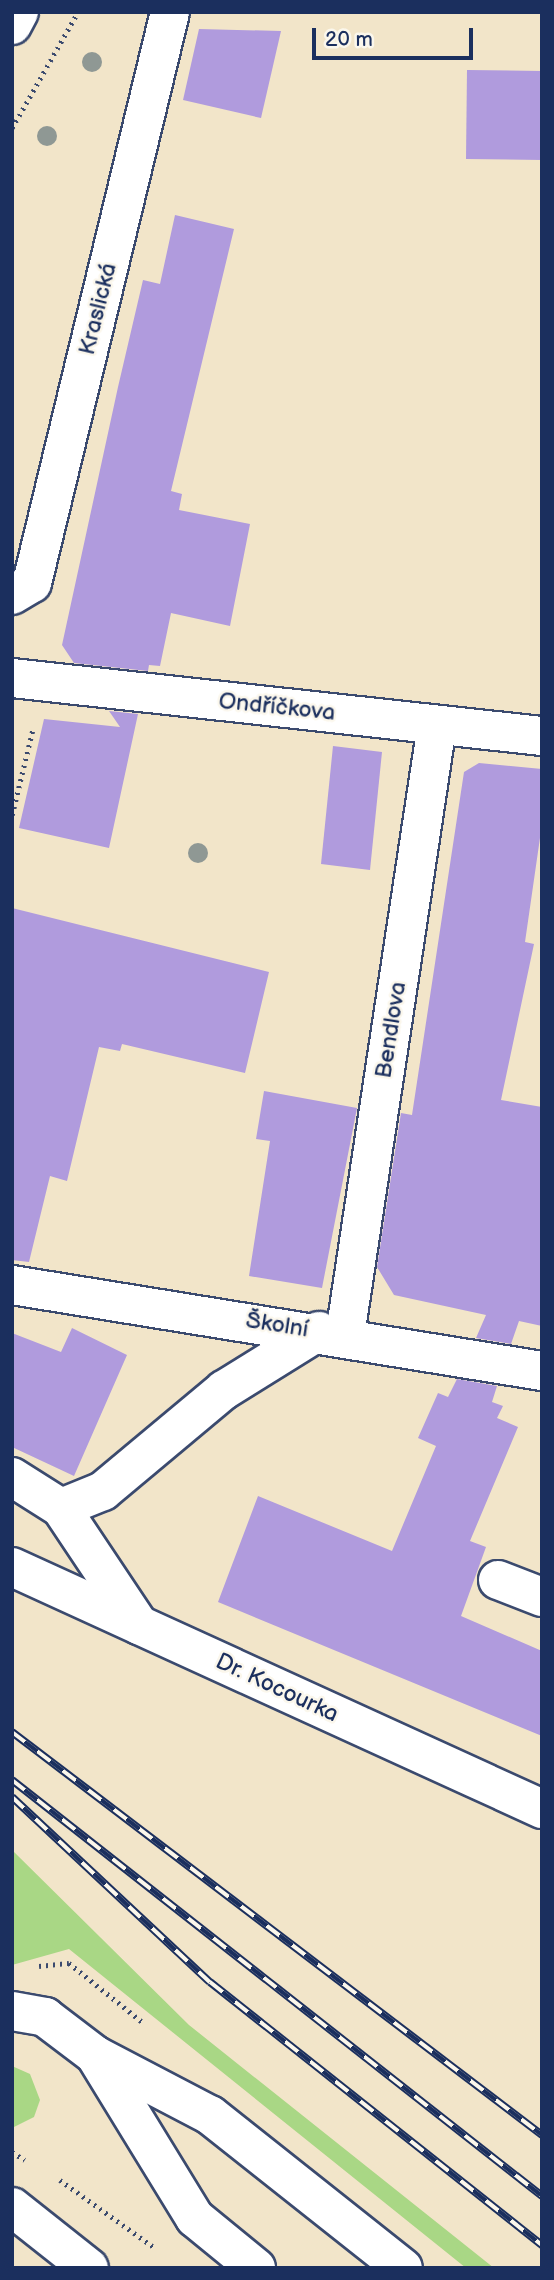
<!DOCTYPE html>
<meta charset="utf-8">
<style>
body{margin:0}
#map{position:relative;width:554px;height:2280px;overflow:hidden;background:#f2e5c9;font-family:"Balsamiq Sans",sans-serif}
div>[style]{position:absolute}
.green>*{inset:0;background:#a9d785}
.building>*{inset:0;background:#b09bdd}
.path>*{height:4.5px;margin-top:-2.25px;transform-origin:0;background:repeating-linear-gradient(90deg,#3b4a6e 0 2px,transparent 0 7px)}
.roads{filter:drop-shadow(2px 0 #3b4a6e) drop-shadow(-2px 0 #3b4a6e) drop-shadow(0 2px #3b4a6e) drop-shadow(0 -2px #3b4a6e)}
.minor>*{height:38px;margin:-19px;padding:0 19px;transform-origin:19px;border-radius:19px;background:#fff}
.rail>*{height:8px;margin-top:-4px;transform-origin:0;background:repeating-linear-gradient(90deg,#fbf7ec 0 16px,#1b2f5e 0 32px);box-sizing:border-box;border-block:2px solid #1b2f5e}
.trees>*{width:20px;height:20px;margin:-10px;border-radius:50%;background:#8f9894}
span{translate:-50% -50%;white-space:nowrap;text-align:center;line-height:1.15;-webkit-text-stroke:5px #fbf7ec;paint-order:stroke}
.street-label{font-size:23px;color:#1b2f5e}
.frame{position:absolute;inset:0;border:14px solid #1b2f5e;pointer-events:none}
.scale{position:absolute;left:312px;top:28px;width:161px;height:32px;box-sizing:border-box;border:4px solid #1b2f5e;border-top:0;padding-left:9px;font-size:21px;line-height:24px;white-space:nowrap;color:#1b2f5e;-webkit-text-stroke:5px #fbf7ec;paint-order:stroke}
</style>
<div id="map">
<div class="green">
<div style="clip-path:polygon(12px 1850px,189px 2025px,494px 2268px,466px 2268px,69px 1949px,12px 1965px)"></div>
<div style="clip-path:polygon(12px 2066px,30px 2074px,40px 2100px,34px 2117px,12px 2128px)"></div>
</div>
<div class="building">
<div style="clip-path:polygon(199px 29px,281px 31px,261px 118px,183px 100px)"></div>
<div style="clip-path:polygon(467px 70px,542px 71px,542px 160px,466px 159px)"></div>
<div style="clip-path:polygon(175px 215px,234px 229px,171px 491px,182px 494px,179px 510px,250px 524px,230px 626px,171px 613px,160px 666px,149px 665px,148px 671px,74px 663px,62px 645px,118px 387px,143px 280px,160px 284px)"></div>
<div style="clip-path:polygon(109px 711px,138px 714px,109px 848px,19px 828px,44px 719px,120px 727px)"></div>
<div style="clip-path:polygon(333px 746px,382px 752px,370px 870px,321px 864px)"></div>
<div style="clip-path:polygon(479px 763px,542px 769px,542px 824px,525px 942px,534px 944px,501px 1100px,542px 1107px,542px 1326px,519px 1321px,511px 1344px,476px 1338px,486px 1315px,394px 1295px,377px 1267px,401px 1113px,412px 1115px,464px 772px)"></div>
<div style="clip-path:polygon(12px 908px,269px 972px,245px 1073px,122px 1044px,120px 1051px,99px 1047px,67px 1181px,50px 1176px,29px 1262px,12px 1260px)"></div>
<div style="clip-path:polygon(264px 1091px,357px 1108px,322px 1288px,249px 1276px,270px 1141px,256px 1139px)"></div>
<div style="clip-path:polygon(72px 1328px,127px 1355px,74px 1476px,12px 1447px,12px 1333px,61px 1352px)"></div>
<div style="clip-path:polygon(457px 1379px,497px 1386px,492px 1402px,503px 1406px,497px 1418px,518px 1427px,470px 1541px,486px 1547px,461px 1616px,542px 1651px,542px 1736px,218px 1602px,258px 1496px,392px 1551px,436px 1446px,418px 1438px,438px 1393px,448px 1397px)"></div>
</div>
<div class="path">
<div style="left:12px;top:128px;width:133px;rotate:-60.4deg"></div>
<div style="left:12px;top:815px;width:89px;rotate:-76.4deg"></div>
<div style="left:39px;top:1966px;width:30px;rotate:-6deg"></div>
<div style="left:69px;top:1963px;width:97px;rotate:38.8deg"></div>
<div style="left:12px;top:2152px;width:15px;rotate:32deg"></div>
<div style="left:60px;top:2180px;width:117px;rotate:35.6deg"></div>
</div>
<div class="roads">
<div class="minor">
<div style="left:12px;top:25px;width:15px;rotate:-62deg"></div>
<div style="left:12px;top:595px;width:23px;rotate:-31deg"></div>
<div style="left:32px;top:583px;width:587px;rotate:-76.41deg"></div>
<div style="left:12px;top:678px;width:533px;rotate:6.25deg"></div>
<div style="left:12px;top:1285px;width:537px;rotate:9.22deg"></div>
<div style="left:345px;top:1335px;width:617px;rotate:-81.42deg"></div>
<div style="left:12px;top:1477px;width:58px;rotate:32.3deg"></div>
<div style="left:61px;top:1508px;width:141px;rotate:56.3deg"></div>
<div style="left:61px;top:1508px;width:45px;rotate:-22deg"></div>
<div style="left:103px;top:1491px;width:158px;rotate:-39.9deg"></div>
<div style="left:224px;top:1390px;width:112px;rotate:-31.8deg"></div>
<div style="left:12px;top:1567px;width:583px;rotate:24.54deg"></div>
<div style="left:498px;top:1580px;width:47px;rotate:21.1deg"></div>
<div style="left:12px;top:2011px;width:34px;rotate:10deg"></div>
<div style="left:45px;top:2017px;width:63px;rotate:37.2deg"></div>
<div style="left:95px;top:2055px;width:191px;rotate:58.5deg"></div>
<div style="left:195px;top:2218px;width:79px;rotate:39.3deg"></div>
<div style="left:95px;top:2055px;width:130px;rotate:27.6deg"></div>
<div style="left:210px;top:2115px;width:246px;rotate:38.4deg"></div>
<div style="left:12px;top:2207px;width:98px;rotate:38.4deg"></div>
</div>
</div>
<div class="rail">
<div style="left:12px;top:1732px;width:666px;rotate:37.25deg"></div>
<div style="left:12px;top:1780px;width:674px;rotate:38.13deg"></div>
<div style="left:12px;top:1797px;width:271px;rotate:43.1deg"></div>
<div style="left:210px;top:1982px;width:424px;rotate:38.4deg"></div>
</div>
<div class="trees">
<div style="left:92px;top:62px"></div>
<div style="left:47px;top:136px"></div>
<div style="left:198px;top:853px"></div>
</div>
<div class="street-label">
<span style="left:98px;top:309px;rotate:-76deg">Kraslická</span>
<span style="left:277px;top:707px;rotate:6deg">Ondříčkova</span>
<span style="left:391px;top:1030px;rotate:-81deg">Bendlova</span>
<span style="left:277px;top:1325px;rotate:9deg">Školní</span>
<span style="left:277px;top:1688px;rotate:25deg">Dr. Kocourka</span>
</div>
<div class="frame"></div>
<div class="scale">20 m</div>
</div>
